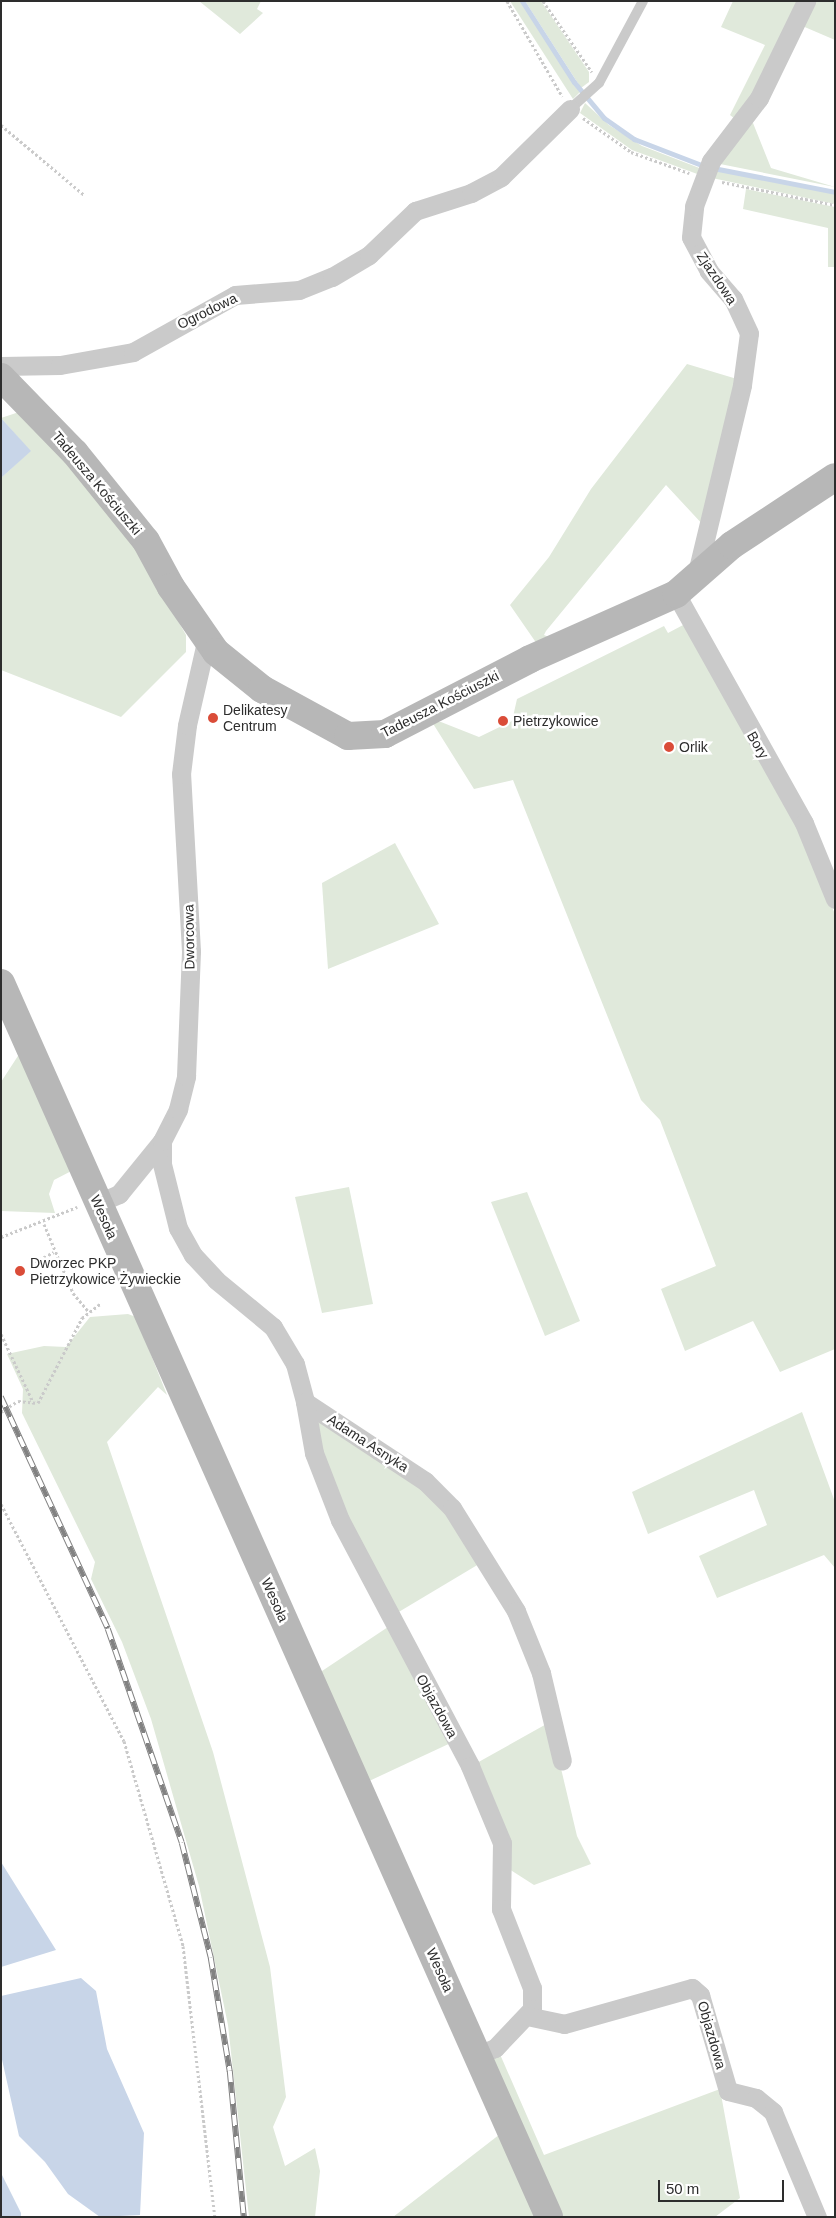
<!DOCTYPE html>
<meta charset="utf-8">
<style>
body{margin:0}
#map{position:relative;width:836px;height:2218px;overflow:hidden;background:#fff;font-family:Helvetica,sans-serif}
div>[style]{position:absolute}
.green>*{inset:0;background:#e0e9db}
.water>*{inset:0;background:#c8d5e8}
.stream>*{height:5px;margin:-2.5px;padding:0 2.5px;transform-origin:2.5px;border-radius:2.5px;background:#c8d5e8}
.path>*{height:3px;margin-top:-1.5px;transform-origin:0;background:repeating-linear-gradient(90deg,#cacaca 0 2.5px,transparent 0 5px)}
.lane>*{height:10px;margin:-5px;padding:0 5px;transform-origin:5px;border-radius:5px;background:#cacaca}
.street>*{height:19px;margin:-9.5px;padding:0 9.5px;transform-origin:9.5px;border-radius:9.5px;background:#cacaca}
.secondary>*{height:28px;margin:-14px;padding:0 14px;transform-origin:14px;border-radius:14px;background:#b7b7b7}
.rail>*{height:5.5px;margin-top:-2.75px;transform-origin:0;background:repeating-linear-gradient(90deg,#fff 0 11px,#828282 0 22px);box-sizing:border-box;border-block:1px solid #828282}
.dots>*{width:14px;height:14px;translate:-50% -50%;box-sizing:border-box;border:2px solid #fff;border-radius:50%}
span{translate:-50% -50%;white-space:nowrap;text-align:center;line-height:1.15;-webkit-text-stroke:5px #fff;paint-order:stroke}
.street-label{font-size:14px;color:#2d2d2d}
.poi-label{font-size:14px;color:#2d2d2d}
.left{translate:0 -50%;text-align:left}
.frame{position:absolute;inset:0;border:2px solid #2d2d2d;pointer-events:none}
.scale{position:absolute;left:658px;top:2180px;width:126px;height:22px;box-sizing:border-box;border:2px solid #2d2d2d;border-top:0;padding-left:6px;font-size:15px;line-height:18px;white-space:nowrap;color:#2d2d2d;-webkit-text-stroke:4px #fff;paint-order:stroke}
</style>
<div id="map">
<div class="green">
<div style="clip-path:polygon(199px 1px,261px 1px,257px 9px,263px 13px,240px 34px)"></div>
<div style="clip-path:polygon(510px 1px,520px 1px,552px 47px,580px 92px,573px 99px)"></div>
<div style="clip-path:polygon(525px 1px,541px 1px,589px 72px,589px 82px,581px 88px)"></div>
<div style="clip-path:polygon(733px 1px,800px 1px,756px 96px,735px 119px,730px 115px,765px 45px,721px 27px)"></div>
<div style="clip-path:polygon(812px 1px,835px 1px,835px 40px,800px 25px)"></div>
<div style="clip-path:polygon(585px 103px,609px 125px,642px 146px,702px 169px,700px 175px,632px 150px,580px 113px)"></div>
<div style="clip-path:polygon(753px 123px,771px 168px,835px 187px,715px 163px,743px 125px)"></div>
<div style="clip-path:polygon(714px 170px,835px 192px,835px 204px,712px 178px)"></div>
<div style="clip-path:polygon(746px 189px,835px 207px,835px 267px,828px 267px,828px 228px,743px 209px)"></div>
<div style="clip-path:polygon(687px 364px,737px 379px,705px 527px,666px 485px,546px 631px,544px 635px,549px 637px,537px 644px,510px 605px,549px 557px,591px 489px)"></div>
<div style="clip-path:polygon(22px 411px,122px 523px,186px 635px,186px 652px,121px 717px,1px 670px,1px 478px,30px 451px,1px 418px)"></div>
<div style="clip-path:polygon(685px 624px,798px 830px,835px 914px,835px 1349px,780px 1372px,753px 1321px,685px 1351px,661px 1289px,716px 1266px,660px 1120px,641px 1100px,513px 780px,474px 789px,432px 722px,441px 722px,479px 737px,512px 721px,517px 699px,664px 626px,668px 633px)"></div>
<div style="clip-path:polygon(395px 843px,439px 924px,328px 969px,322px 883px)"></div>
<div style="clip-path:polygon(27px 1042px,81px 1166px,54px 1180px,49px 1194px,55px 1213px,1px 1211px,1px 1082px)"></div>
<div style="clip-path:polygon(349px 1187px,373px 1304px,322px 1313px,295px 1197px)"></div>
<div style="clip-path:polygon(527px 1192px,580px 1321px,545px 1336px,491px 1202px)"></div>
<div style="clip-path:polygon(128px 1314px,136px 1317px,167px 1395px,158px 1387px,107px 1442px,213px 1752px,270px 1967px,286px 2097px,273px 2127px,285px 2166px,315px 2148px,320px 2171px,315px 2217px,249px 2217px,228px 2025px,199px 1886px,151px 1719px,122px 1642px,91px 1579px,95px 1562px,22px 1413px,23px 1389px,7px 1354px,44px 1346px,66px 1347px,90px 1317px)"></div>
<div style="clip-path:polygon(802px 1412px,835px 1502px,835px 1568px,824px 1555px,717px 1598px,699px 1556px,767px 1525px,754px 1490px,648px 1534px,632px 1492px)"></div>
<div style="clip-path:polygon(316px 1418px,419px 1481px,445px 1510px,479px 1564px,392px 1616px,365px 1567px,314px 1432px)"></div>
<div style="clip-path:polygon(388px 1627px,455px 1741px,367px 1782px,319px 1673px)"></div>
<div style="clip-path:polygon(550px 1722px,577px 1836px,591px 1864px,534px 1885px,509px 1869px,475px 1764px)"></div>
<div style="clip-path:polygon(499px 2052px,544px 2155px,720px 2089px,740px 2198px,715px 2217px,560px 2217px,489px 2058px)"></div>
<div style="clip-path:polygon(504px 2131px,547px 2217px,393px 2217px)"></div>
</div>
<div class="water">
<div style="clip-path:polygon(1px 418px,31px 451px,1px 478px)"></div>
<div style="clip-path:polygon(1px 1862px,56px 1950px,1px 1967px)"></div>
<div style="clip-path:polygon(81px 1978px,96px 1991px,107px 2049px,144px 2133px,140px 2215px,100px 2217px,68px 2194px,45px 2162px,19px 2136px,1px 2055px,1px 1996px)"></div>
<div style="clip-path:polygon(1px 2173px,21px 2213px,21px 2217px,1px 2217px)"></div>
</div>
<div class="stream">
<div style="left:522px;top:1px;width:96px;rotate:57.3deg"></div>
<div style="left:574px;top:82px;width:47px;rotate:50.2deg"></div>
<div style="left:604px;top:118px;width:37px;rotate:35deg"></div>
<div style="left:634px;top:139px;width:75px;rotate:21.1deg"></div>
<div style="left:713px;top:168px;width:124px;rotate:11.1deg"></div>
</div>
<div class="path">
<div style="left:507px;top:1px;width:110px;rotate:59.9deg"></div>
<div style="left:543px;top:1px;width:86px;rotate:55.4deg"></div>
<div style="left:583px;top:118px;width:59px;rotate:35.3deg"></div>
<div style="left:631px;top:152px;width:62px;rotate:19.9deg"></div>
<div style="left:1px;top:125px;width:109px;rotate:40.1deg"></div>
<div style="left:722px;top:182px;width:115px;rotate:11.5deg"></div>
<div style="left:44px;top:1224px;width:75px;rotate:67.2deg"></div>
<div style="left:73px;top:1293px;width:25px;rotate:50deg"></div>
<div style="left:1px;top:1237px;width:82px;rotate:-21.5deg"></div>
<div style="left:35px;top:1262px;width:21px;rotate:-28deg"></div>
<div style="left:1px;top:1334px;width:77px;rotate:64.8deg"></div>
<div style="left:1px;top:1412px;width:20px;rotate:-33deg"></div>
<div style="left:18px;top:1401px;width:20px;rotate:6deg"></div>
<div style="left:38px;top:1403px;width:96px;rotate:-62.6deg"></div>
<div style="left:82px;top:1318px;width:24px;rotate:-38deg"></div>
<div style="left:1px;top:1504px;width:267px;rotate:62.6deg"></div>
<div style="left:124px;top:1741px;width:213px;rotate:73.9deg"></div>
<div style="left:183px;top:1946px;width:273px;rotate:83.3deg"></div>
</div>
<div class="lane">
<div style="left:570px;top:109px;width:39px;rotate:-42deg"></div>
<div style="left:599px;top:83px;width:93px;rotate:-61.8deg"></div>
</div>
<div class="street">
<div style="left:1px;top:366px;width:59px;rotate:-1deg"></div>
<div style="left:60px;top:365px;width:74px;rotate:-10.1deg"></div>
<div style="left:133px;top:352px;width:117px;rotate:-29.2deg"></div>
<div style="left:235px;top:295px;width:64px;rotate:-4.5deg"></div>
<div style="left:299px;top:290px;width:35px;rotate:-22deg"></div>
<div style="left:332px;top:277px;width:43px;rotate:-30.7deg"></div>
<div style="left:369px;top:255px;width:64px;rotate:-43.7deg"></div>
<div style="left:415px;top:211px;width:59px;rotate:-17.8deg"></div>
<div style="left:471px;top:193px;width:34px;rotate:-28deg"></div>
<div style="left:501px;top:177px;width:97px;rotate:-44.6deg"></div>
<div style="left:696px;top:577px;width:197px;rotate:-76.5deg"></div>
<div style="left:742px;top:385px;width:52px;rotate:-82.3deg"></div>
<div style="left:749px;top:333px;width:38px;rotate:-115deg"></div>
<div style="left:733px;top:299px;width:37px;rotate:-131deg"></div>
<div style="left:709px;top:271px;width:38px;rotate:-118deg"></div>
<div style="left:691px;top:237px;width:31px;rotate:-84deg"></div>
<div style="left:694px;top:206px;width:48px;rotate:-69.3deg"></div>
<div style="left:711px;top:161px;width:79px;rotate:-52.7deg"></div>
<div style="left:759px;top:98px;width:108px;rotate:-64.1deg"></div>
<div style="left:676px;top:594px;width:262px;rotate:60.8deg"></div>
<div style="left:804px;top:823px;width:82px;rotate:67.8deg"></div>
<div style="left:162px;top:1141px;width:23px;rotate:90deg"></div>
<div style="left:162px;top:1164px;width:66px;rotate:76deg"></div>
<div style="left:178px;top:1228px;width:31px;rotate:61deg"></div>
<div style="left:193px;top:1255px;width:34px;rotate:47deg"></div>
<div style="left:216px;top:1280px;width:74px;rotate:39.5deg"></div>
<div style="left:273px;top:1327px;width:43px;rotate:59.3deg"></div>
<div style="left:295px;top:1364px;width:39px;rotate:75deg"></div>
<div style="left:305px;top:1402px;width:144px;rotate:33.4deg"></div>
<div style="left:425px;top:1481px;width:38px;rotate:45deg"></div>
<div style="left:452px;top:1508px;width:121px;rotate:58.1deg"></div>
<div style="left:516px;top:1611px;width:67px;rotate:68deg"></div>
<div style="left:541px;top:1673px;width:90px;rotate:76.6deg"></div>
<div style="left:98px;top:1203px;width:23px;rotate:-23deg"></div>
<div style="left:119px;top:1194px;width:68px;rotate:-50.9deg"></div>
<div style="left:162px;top:1141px;width:36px;rotate:-63deg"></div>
<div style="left:178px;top:1109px;width:34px;rotate:-76deg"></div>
<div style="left:186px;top:1076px;width:125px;rotate:-87.7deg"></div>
<div style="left:191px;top:951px;width:177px;rotate:-93.2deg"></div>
<div style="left:181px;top:774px;width:49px;rotate:-83deg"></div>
<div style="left:187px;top:725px;width:85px;rotate:-77.1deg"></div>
<div style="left:305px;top:1402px;width:52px;rotate:80deg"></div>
<div style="left:314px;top:1453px;width:72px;rotate:68.8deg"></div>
<div style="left:340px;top:1520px;width:278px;rotate:62.1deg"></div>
<div style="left:470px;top:1766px;width:83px;rotate:67.4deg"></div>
<div style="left:502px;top:1843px;width:66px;rotate:90.9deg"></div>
<div style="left:501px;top:1909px;width:85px;rotate:68.6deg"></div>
<div style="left:532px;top:1988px;width:21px;rotate:90deg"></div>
<div style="left:532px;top:2009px;width:54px;rotate:133.5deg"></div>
<div style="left:495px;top:2048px;width:19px;rotate:159deg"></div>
<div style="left:527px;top:2016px;width:38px;rotate:12deg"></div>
<div style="left:564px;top:2024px;width:133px;rotate:-15.7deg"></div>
<div style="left:692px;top:1988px;width:11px;rotate:41deg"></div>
<div style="left:700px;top:1995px;width:100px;rotate:73.7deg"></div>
<div style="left:728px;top:2091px;width:29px;rotate:14deg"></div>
<div style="left:756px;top:2098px;width:22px;rotate:39deg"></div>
<div style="left:773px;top:2112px;width:114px;rotate:67.3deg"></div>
</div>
<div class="secondary">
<div style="left:1px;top:377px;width:106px;rotate:45.8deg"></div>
<div style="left:75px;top:453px;width:113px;rotate:51.1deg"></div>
<div style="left:146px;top:541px;width:52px;rotate:61.5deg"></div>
<div style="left:171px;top:587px;width:79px;rotate:55.3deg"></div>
<div style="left:216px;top:652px;width:59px;rotate:38.8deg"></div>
<div style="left:262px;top:689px;width:98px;rotate:28.7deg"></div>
<div style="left:348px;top:736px;width:37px;rotate:-3deg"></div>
<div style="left:385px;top:734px;width:163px;rotate:-27.3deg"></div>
<div style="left:530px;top:659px;width:160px;rotate:-24deg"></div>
<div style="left:676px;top:594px;width:74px;rotate:-41.2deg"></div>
<div style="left:732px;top:545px;width:123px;rotate:-33.4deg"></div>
<div style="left:1px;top:983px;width:1350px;rotate:66.05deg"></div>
</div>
<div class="rail">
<div style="left:1px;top:1397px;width:255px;rotate:65.2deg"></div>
<div style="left:108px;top:1629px;width:226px;rotate:70.9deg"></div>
<div style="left:182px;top:1843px;width:119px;rotate:75.8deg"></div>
<div style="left:211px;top:1958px;width:115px;rotate:80.5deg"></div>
<div style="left:230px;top:2071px;width:147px;rotate:84.5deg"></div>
</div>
<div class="dots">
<div style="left:213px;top:718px;background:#da4c38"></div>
<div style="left:503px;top:721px;background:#da4c38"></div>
<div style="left:669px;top:747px;background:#da4c38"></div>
<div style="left:20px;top:1271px;background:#da4c38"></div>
</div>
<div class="street-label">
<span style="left:717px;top:278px;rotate:56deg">Zjazdowa</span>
<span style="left:207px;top:311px;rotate:-26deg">Ogrodowa</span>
<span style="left:97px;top:483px;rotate:50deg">Tadeusza Kościuszki</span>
<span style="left:440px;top:704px;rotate:-27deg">Tadeusza Kościuszki</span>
<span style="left:758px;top:745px;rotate:60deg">Bory</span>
<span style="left:189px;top:937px;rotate:-91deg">Dworcowa</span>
<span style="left:104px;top:1217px;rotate:66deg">Wesoła</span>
<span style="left:368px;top:1443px;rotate:33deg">Adama Asnyka</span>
<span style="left:275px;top:1600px;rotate:66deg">Wesoła</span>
<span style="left:437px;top:1706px;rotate:61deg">Objazdowa</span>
<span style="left:440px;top:1970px;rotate:66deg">Wesoła</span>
<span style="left:712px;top:2035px;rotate:74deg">Objazdowa</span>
</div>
<div class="poi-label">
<span class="left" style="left:223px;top:718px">Delikatesy<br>Centrum</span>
<span class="left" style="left:513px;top:721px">Pietrzykowice</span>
<span class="left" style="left:679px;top:747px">Orlik</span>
<span class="left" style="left:30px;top:1271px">Dworzec PKP<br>Pietrzykowice Żywieckie</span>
</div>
<div class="frame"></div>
<div class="scale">50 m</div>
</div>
